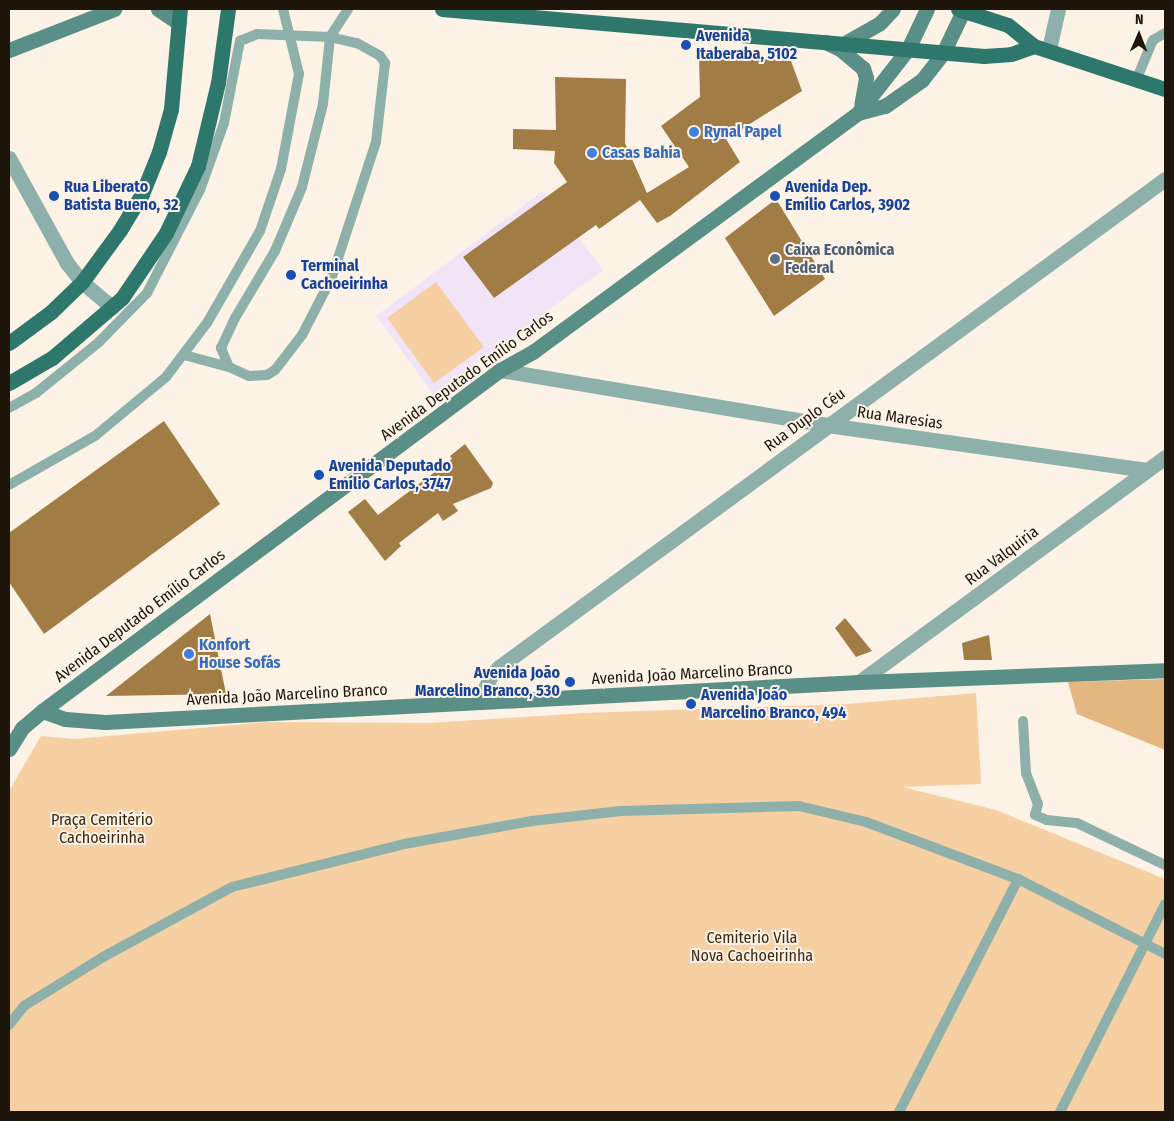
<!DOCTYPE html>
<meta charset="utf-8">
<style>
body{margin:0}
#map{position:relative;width:1174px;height:1121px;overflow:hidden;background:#fcf2e6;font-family:"Fira Sans Condensed",sans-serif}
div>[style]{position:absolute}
.education>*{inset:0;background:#f2e4f7}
.green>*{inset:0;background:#f6cfa2}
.forest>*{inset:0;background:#e4b781}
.building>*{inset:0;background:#a27c45}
.lane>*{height:10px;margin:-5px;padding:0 5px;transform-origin:5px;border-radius:5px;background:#8db0aa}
.street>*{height:15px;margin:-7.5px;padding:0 7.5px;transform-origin:7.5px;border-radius:7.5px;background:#8db0aa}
.secondary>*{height:15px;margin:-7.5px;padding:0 7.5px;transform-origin:7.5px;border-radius:7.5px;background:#598f86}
.primary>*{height:15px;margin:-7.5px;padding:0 7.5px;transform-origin:7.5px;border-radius:7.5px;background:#2e776c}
.dots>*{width:14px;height:14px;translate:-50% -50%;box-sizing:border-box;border:2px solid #fcf2e6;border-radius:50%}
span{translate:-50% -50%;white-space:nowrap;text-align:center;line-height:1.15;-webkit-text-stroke:4px #fcf2e6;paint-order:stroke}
.transit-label{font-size:16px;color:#164399;font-weight:700}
.left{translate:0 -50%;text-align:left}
.right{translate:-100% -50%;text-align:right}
.shop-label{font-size:16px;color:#366cbe;font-weight:700}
.service-label{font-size:16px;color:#4e5e75;font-weight:700}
.street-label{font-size:16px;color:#1f160b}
.park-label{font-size:16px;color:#3d2a12}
.frame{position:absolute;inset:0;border:10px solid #1f160b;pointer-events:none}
.north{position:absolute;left:1114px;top:10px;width:50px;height:50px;-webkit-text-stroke:4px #fcf2e6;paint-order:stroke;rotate:1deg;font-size:14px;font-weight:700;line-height:20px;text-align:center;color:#1f160b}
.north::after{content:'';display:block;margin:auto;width:18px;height:22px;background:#1f160b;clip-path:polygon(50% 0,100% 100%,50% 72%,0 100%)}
</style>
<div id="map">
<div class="education">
<div style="clip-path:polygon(543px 191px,603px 270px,434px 395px,376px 316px)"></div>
</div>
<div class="green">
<div style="clip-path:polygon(436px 282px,484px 347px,434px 383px,387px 318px)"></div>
<div style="clip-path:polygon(976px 693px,981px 784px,902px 787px,996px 810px,1165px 879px,1165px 1112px,9px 1112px,9px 791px,41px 736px,75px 739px,266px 722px,429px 723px,585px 713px,847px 704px)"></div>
</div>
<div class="forest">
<div style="clip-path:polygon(1165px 679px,1165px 750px,1077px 714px,1068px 682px)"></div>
</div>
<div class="building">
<div style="clip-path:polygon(699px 55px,791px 61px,802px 91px,726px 139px,740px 162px,670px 216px,657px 223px,640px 200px,599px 229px,596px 225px,494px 298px,463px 257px,567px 182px,554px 163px,555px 151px,513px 149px,513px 129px,556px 130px,555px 77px,626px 79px,625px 143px,647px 193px,689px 167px,661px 126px,700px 97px)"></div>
<div style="clip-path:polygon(776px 199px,825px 279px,774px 316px,725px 238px)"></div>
<div style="clip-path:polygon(164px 421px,220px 504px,44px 634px,9px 582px,9px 533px)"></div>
<div style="clip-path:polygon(465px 444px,493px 483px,491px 488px,453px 504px,458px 511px,443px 521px,438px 513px,399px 543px,401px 546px,385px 561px,348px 512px,365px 499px,378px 515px,452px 459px,450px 456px)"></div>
<div style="clip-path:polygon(210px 614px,226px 694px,106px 696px)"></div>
<div style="clip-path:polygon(845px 618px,872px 651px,856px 657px,835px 628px)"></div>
<div style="clip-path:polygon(989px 635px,992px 660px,964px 660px,962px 643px)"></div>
</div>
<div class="lane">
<div style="left:330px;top:37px;width:28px;rotate:13deg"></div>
<div style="left:357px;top:43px;width:26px;rotate:29deg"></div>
<div style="left:380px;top:56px;width:9px;rotate:54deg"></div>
<div style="left:385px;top:63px;width:80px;rotate:96.5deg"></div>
<div style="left:376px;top:142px;width:142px;rotate:108.1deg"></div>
<div style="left:332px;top:277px;width:65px;rotate:117.3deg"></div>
<div style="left:302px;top:335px;width:44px;rotate:127.6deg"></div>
<div style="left:275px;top:370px;width:9px;rotate:148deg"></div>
<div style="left:267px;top:375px;width:18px;rotate:177deg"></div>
<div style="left:249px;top:376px;width:22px;rotate:-156deg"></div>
<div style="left:229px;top:367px;width:21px;rotate:-113deg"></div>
<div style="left:221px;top:348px;width:33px;rotate:-65deg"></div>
<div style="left:235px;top:318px;width:78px;rotate:-59.2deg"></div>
<div style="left:275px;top:251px;width:69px;rotate:-67.1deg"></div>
<div style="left:302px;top:187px;width:86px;rotate:-75.8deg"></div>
<div style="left:323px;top:104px;width:67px;rotate:-84deg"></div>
<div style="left:1137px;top:78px;width:41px;rotate:-67.2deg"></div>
<div style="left:1153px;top:40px;width:14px;rotate:-30deg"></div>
<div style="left:184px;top:355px;width:47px;rotate:14.9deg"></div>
<div style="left:9px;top:408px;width:31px;rotate:-29deg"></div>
<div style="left:36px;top:393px;width:81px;rotate:-39deg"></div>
<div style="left:99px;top:342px;width:69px;rotate:-45.6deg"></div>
<div style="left:147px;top:293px;width:116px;rotate:-62.8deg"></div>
<div style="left:200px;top:190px;width:71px;rotate:-70.3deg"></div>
<div style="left:224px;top:123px;width:84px;rotate:-79deg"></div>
<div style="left:240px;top:41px;width:18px;rotate:-22deg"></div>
<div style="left:257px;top:34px;width:73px;rotate:2.4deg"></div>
<div style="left:330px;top:37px;width:33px;rotate:-57deg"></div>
<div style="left:9px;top:485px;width:99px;rotate:-29.7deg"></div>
<div style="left:95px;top:436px;width:92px;rotate:-39.7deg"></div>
<div style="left:166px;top:377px;width:68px;rotate:-52.8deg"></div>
<div style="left:207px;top:323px;width:106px;rotate:-60.1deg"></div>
<div style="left:260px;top:231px;width:65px;rotate:-71.3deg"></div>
<div style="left:281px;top:169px;width:97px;rotate:-79.3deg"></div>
<div style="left:299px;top:74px;width:67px;rotate:-103.8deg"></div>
<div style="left:1023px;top:721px;width:52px;rotate:86.7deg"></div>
<div style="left:1026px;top:773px;width:33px;rotate:69deg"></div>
<div style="left:1038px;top:804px;width:11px;rotate:105deg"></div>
<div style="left:1035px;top:815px;width:13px;rotate:23deg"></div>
<div style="left:1047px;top:820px;width:30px;rotate:6deg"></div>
<div style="left:1077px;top:823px;width:98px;rotate:25.5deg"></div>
<div style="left:9px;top:1025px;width:24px;rotate:-52deg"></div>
<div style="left:24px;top:1006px;width:93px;rotate:-31.8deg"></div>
<div style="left:103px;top:957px;width:147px;rotate:-28.5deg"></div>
<div style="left:232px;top:887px;width:177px;rotate:-14deg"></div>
<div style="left:404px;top:844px;width:130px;rotate:-10.2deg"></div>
<div style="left:532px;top:821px;width:89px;rotate:-6.5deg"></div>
<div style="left:620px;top:811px;width:179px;rotate:-1.6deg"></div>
<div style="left:799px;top:806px;width:69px;rotate:13.4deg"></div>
<div style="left:866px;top:822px;width:162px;rotate:20.6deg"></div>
<div style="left:1018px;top:879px;width:165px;rotate:27deg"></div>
<div style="left:899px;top:1112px;width:262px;rotate:-62.9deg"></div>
<div style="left:1060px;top:1112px;width:233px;rotate:-63.2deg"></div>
</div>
<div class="street">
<div style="left:1049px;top:49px;width:41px;rotate:-77.3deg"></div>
<div style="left:9px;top:158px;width:120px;rotate:61.1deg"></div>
<div style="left:67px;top:263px;width:24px;rotate:52deg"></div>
<div style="left:82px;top:282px;width:39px;rotate:40deg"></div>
<div style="left:500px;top:370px;width:332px;rotate:9.5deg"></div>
<div style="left:827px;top:425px;width:323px;rotate:8deg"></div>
<div style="left:859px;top:682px;width:380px;rotate:-36.3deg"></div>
<div style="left:479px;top:701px;width:26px;rotate:-65deg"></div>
<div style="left:490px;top:677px;width:13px;rotate:-48deg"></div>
<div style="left:499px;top:667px;width:826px;rotate:-36.23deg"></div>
</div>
<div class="secondary">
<div style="left:158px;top:9px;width:25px;rotate:34deg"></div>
<div style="left:825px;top:42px;width:17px;rotate:25deg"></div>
<div style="left:840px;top:49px;width:30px;rotate:40deg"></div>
<div style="left:863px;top:68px;width:10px;rotate:73deg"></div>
<div style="left:866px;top:78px;width:27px;rotate:100deg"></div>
<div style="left:845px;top:43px;width:40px;rotate:-29.7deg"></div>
<div style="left:880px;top:23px;width:19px;rotate:-47deg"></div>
<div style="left:9px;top:50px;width:113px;rotate:-21.3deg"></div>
<div style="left:858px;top:113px;width:28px;rotate:-15deg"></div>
<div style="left:885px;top:106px;width:45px;rotate:-35.1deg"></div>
<div style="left:922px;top:80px;width:34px;rotate:-52deg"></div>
<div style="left:943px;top:53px;width:49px;rotate:-64.5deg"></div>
<div style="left:42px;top:711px;width:24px;rotate:19deg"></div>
<div style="left:65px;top:719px;width:40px;rotate:4.3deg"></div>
<div style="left:105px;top:722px;width:755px;rotate:-3.04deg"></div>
<div style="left:859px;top:682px;width:306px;rotate:-2.2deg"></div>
<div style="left:9px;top:749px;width:25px;rotate:-58deg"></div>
<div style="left:22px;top:728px;width:26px;rotate:-40deg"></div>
<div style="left:42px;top:711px;width:571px;rotate:-36.67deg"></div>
<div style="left:500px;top:370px;width:39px;rotate:-29deg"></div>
<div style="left:534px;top:351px;width:402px;rotate:-36.3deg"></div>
<div style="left:858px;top:113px;width:81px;rotate:-52deg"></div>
<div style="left:908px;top:49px;width:44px;rotate:-64.6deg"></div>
</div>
<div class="primary">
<div style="left:442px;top:9px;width:544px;rotate:4.96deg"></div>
<div style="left:984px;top:56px;width:27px;rotate:-4deg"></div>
<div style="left:1011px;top:54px;width:24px;rotate:-19deg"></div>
<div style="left:958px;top:9px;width:52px;rotate:17.7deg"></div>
<div style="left:1008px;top:25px;width:33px;rotate:39deg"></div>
<div style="left:1034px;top:46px;width:138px;rotate:18.2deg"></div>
<div style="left:9px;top:343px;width:52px;rotate:-36.4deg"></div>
<div style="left:51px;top:312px;width:43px;rotate:-44.1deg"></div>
<div style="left:82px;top:282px;width:64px;rotate:-53.8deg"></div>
<div style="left:120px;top:230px;width:42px;rotate:-58.6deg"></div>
<div style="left:142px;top:194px;width:45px;rotate:-68deg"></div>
<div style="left:159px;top:152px;width:45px;rotate:-74.4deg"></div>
<div style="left:171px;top:109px;width:100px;rotate:-84.9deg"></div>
<div style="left:9px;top:383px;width:50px;rotate:-30.2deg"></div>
<div style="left:52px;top:358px;width:92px;rotate:-40.6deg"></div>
<div style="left:122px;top:298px;width:78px;rotate:-55.9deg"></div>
<div style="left:166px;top:233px;width:74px;rotate:-64.5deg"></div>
<div style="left:198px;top:166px;width:85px;rotate:-76.5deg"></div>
<div style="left:218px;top:83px;width:75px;rotate:-82.3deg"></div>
</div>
<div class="dots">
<div style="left:686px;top:45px;background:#1a4fb4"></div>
<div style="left:694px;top:132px;background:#3f7fe0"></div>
<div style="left:592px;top:153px;background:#3f7fe0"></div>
<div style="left:54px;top:196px;background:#1a4fb4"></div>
<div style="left:775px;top:196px;background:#1a4fb4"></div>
<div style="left:775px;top:259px;background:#5c6f8a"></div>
<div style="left:291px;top:275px;background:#1a4fb4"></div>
<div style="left:319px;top:475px;background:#1a4fb4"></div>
<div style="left:189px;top:654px;background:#3f7fe0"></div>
<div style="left:570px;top:682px;background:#1a4fb4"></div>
<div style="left:691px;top:704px;background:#1a4fb4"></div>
</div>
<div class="transit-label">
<span class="left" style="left:696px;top:45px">Avenida<br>Itaberaba, 5102</span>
<span class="left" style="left:64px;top:196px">Rua Liberato<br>Batista Bueno, 32</span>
<span class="left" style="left:785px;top:196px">Avenida Dep.<br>Emílio Carlos, 3902</span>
<span class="left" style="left:301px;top:275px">Terminal<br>Cachoeirinha</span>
<span class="left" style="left:329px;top:475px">Avenida Deputado<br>Emílio Carlos, 3747</span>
<span class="right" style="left:560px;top:682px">Avenida João<br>Marcelino Branco, 530</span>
<span class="left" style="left:701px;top:704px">Avenida João<br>Marcelino Branco, 494</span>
</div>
<div class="shop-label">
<span class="left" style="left:704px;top:132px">Rynal Papel</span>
<span class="left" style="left:602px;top:153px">Casas Bahia</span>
<span class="left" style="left:199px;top:654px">Konfort<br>House Sofás</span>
</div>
<div class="service-label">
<span class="left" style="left:785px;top:259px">Caixa Econômica<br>Federal</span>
</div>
<div class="street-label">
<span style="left:467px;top:376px;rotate:-36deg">Avenida Deputado Emílio Carlos</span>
<span style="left:900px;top:418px;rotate:8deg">Rua Maresias</span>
<span style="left:805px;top:420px;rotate:-36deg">Rua Duplo Céu</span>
<span style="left:1002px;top:556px;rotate:-37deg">Rua Valquiria</span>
<span style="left:140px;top:616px;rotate:-37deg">Avenida Deputado Emílio Carlos</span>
<span style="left:692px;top:674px;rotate:-3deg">Avenida João Marcelino Branco</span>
<span style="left:287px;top:695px;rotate:-3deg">Avenida João Marcelino Branco</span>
</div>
<div class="park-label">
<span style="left:102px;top:829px">Praça Cemitério<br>Cachoeirinha</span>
<span style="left:752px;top:947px">Cemiterio Vila<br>Nova Cachoeirinha</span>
</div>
<div class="frame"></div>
<div class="north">N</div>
</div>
